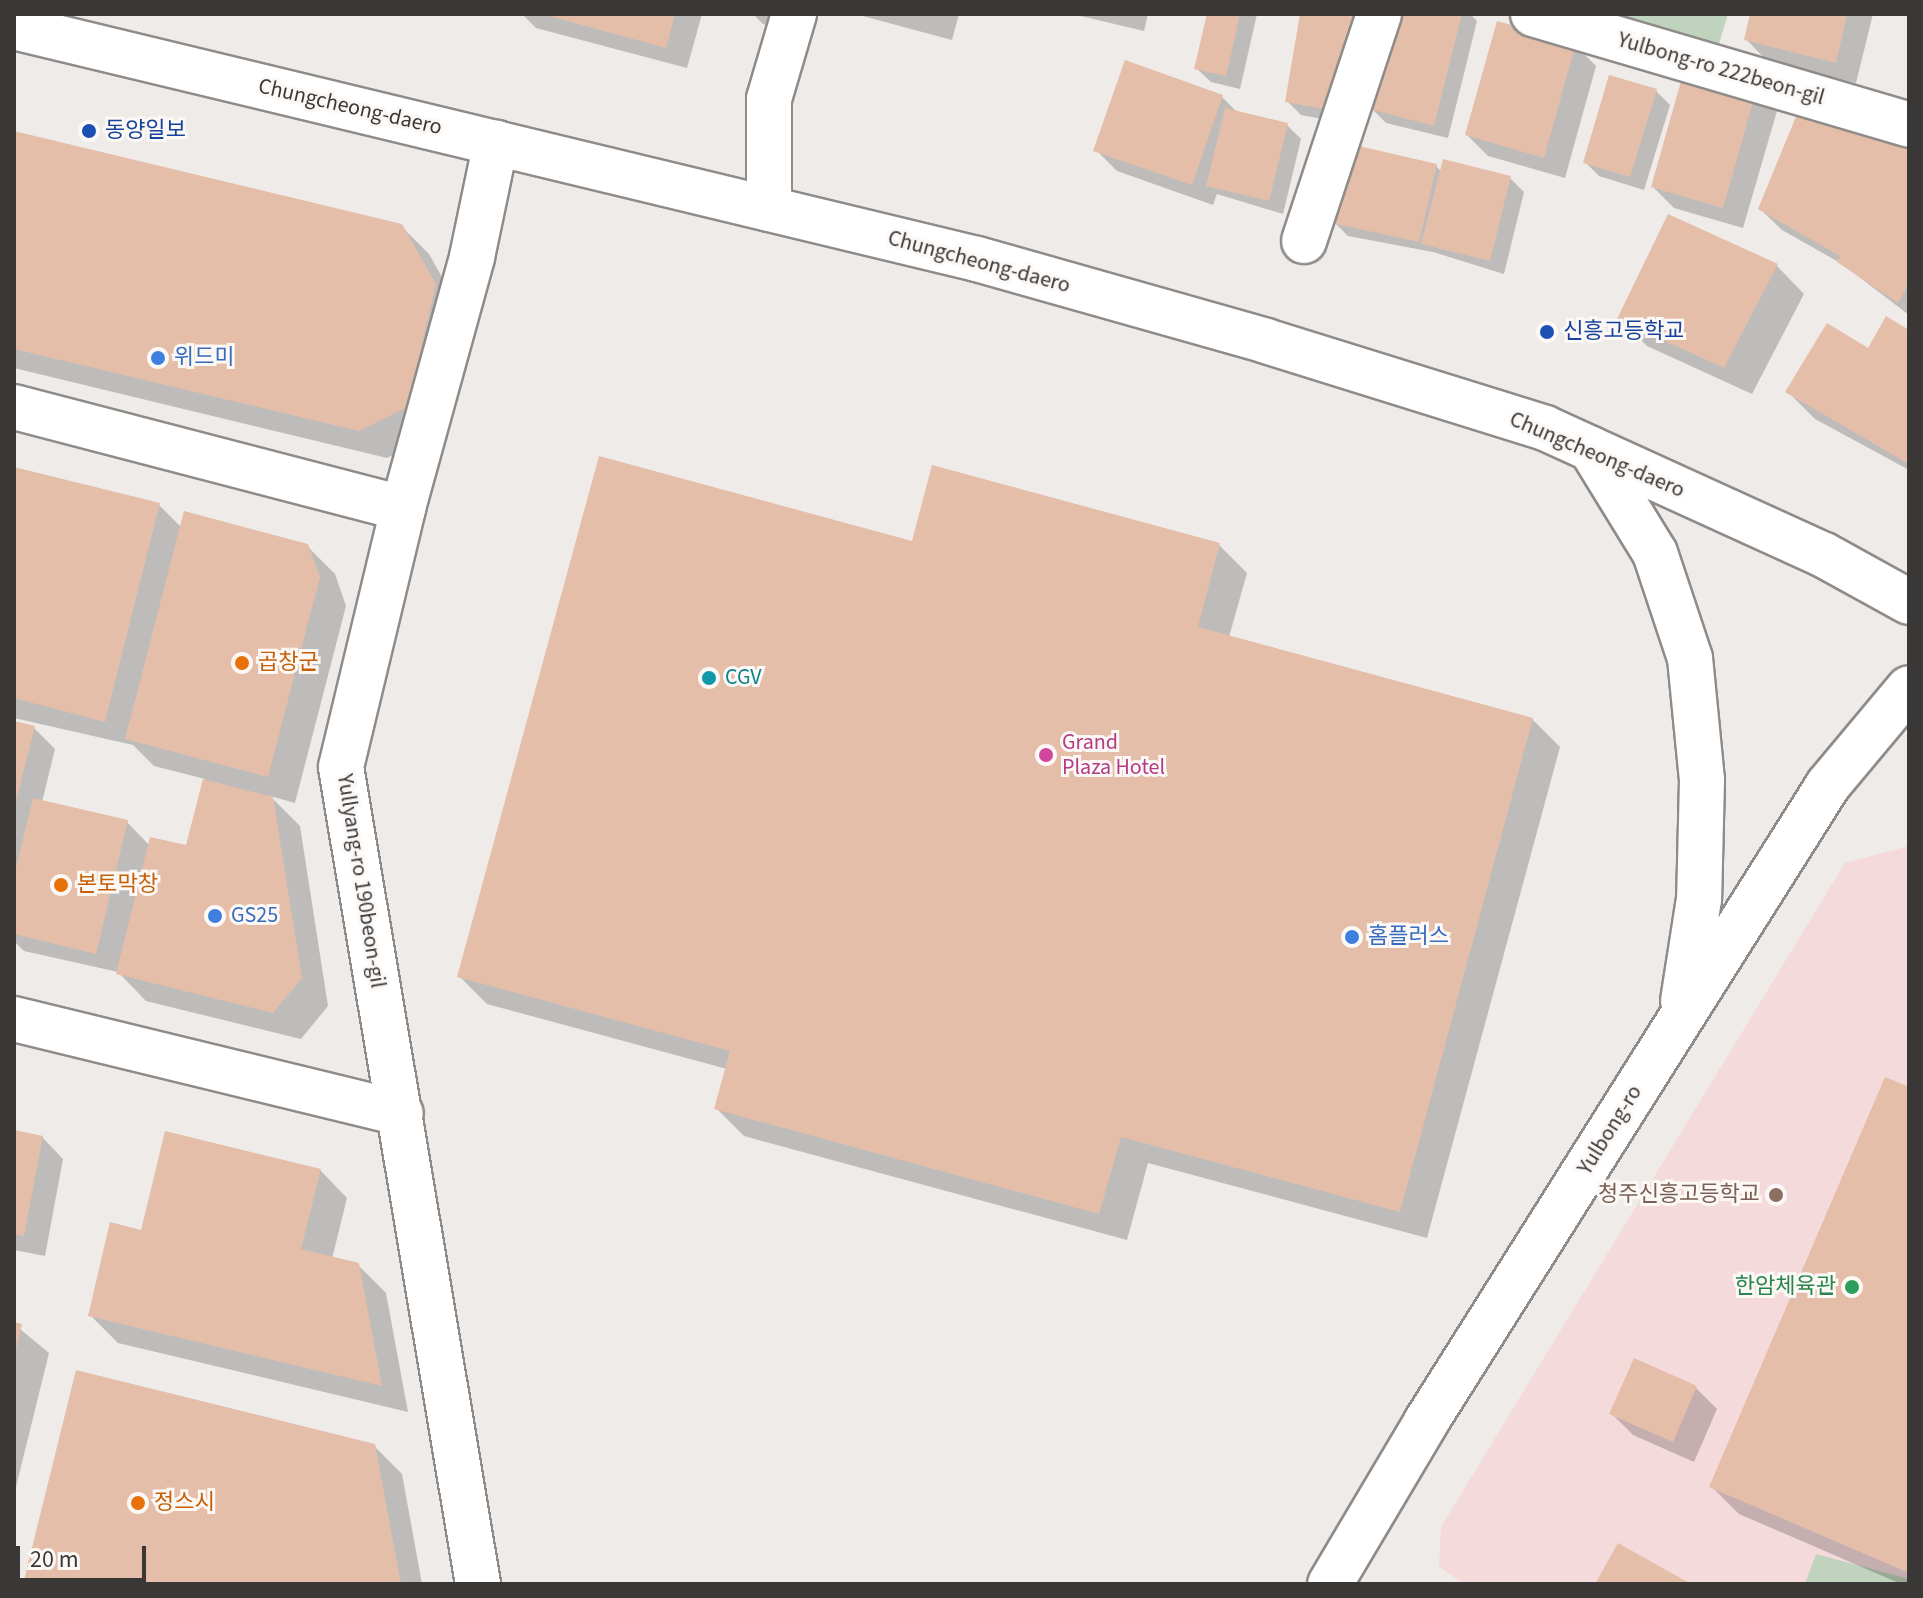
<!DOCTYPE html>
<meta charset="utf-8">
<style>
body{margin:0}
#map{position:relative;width:1923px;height:1598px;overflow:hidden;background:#eeebe9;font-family:"Source Sans 3","Noto Sans KR",sans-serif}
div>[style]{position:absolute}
.education>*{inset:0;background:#f5dadb}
.green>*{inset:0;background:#c0d4bd}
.shadow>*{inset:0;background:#0003}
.building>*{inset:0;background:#e4bea9}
.roads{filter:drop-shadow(2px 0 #8e8b89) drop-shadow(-2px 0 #8e8b89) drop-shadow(0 2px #8e8b89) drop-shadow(0 -2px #8e8b89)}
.street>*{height:44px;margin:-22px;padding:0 22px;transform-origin:22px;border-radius:22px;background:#fff}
.secondary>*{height:44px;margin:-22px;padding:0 22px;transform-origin:22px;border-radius:22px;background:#fff}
.dots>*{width:22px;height:22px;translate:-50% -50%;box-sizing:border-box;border:4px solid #fcf8f6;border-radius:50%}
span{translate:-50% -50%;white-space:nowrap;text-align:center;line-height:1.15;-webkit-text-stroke:6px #fcf8f6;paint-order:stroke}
.street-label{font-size:22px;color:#393837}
.transit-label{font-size:22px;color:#164399}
.left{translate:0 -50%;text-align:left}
.shop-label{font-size:22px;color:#366cbe}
.food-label{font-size:22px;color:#c56008}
.culture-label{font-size:22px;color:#0d838f}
.hotel-label{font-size:22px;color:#b23c85}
.education-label{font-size:22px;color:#785e54}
.right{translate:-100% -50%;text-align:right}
.leisure-label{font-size:22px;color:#27864d}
.frame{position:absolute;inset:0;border:16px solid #393837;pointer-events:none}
.scale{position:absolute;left:16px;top:1546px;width:130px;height:36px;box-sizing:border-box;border:4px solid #393837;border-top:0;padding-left:10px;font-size:24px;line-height:28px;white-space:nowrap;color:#393837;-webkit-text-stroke:6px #fcf8f6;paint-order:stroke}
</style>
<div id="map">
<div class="education">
<div style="clip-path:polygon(1909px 846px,1909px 1584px,1464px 1584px,1439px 1567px,1441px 1527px,1845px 863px)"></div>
</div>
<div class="green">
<div style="clip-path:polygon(1533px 14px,1728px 14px,1712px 67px)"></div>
<div style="clip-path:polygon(1816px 1554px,1909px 1579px,1909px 1584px,1805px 1584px)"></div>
</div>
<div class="shadow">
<div style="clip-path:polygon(522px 14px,702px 14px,687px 68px,536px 28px)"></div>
<div style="clip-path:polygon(753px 14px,788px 14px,785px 29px,763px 24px)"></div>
<div style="clip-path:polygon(855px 14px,959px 14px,952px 40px)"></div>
<div style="clip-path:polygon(1072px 14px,1148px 14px,1144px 31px)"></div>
<div style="clip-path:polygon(1209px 14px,1257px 14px,1240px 89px,1211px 82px,1196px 68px)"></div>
<div style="clip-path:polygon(1302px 14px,1355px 125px,1301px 115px,1287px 101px)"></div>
<div style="clip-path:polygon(1399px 14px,1470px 14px,1477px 21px,1448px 138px,1386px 123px,1372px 109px)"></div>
<div style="clip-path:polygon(1752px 14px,1873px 14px,1856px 83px,1767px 61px,1746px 39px)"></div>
<div style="clip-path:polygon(1575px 45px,1596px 66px,1565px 178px,1488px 156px,1467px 135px)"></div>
<div style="clip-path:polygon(1756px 90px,1777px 111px,1743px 228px,1674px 208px,1653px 187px)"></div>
<div style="clip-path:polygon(1656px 91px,1670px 105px,1644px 190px,1599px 176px,1585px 162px)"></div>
<div style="clip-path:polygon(1222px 97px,1239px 114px,1287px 125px,1301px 139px,1283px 214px,1217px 194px,1213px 205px,1117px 171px,1096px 150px)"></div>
<div style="clip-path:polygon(14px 133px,401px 226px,429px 254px,462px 313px,434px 434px,387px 458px,14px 368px)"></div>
<div style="clip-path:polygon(1909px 151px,1909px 315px,1842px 264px,1782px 230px,1760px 209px)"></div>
<div style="clip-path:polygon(1436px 166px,1442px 172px,1510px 178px,1524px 192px,1504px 274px,1433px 252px,1348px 236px,1334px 222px)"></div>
<div style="clip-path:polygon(1669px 217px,1777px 266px,1804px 294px,1752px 394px,1647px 346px,1620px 319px)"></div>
<div style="clip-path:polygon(1909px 332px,1909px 470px,1815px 419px,1788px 392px)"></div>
<div style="clip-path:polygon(14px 470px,159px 505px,182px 528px,307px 546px,335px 574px,346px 606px,295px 803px,270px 796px,300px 826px,328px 1006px,301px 1039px,146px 1001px,118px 972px,24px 951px,14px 941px,14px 723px,34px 728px,55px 749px,42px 802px,127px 822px,150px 846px,188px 848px,205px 779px,154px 766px,133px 745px,14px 718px)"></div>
<div style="clip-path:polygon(913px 543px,1219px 545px,1247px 573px,1229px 637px,1532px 719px,1560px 747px,1427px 1238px,1148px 1163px,1127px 1240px,744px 1136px,716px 1108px,727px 1069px,487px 1004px,460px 977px)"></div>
<div style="clip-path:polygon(1909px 1089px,1909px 1584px,1901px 1584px,1739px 1514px,1712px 1487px)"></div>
<div style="clip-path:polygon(14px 1132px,42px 1137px,63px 1159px,45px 1256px,14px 1250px)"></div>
<div style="clip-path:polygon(320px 1170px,347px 1198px,332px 1259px,358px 1265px,386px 1293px,408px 1412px,118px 1343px,90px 1315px,143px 1232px)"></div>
<div style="clip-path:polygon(14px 1324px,49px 1353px,14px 1495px)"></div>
<div style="clip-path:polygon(1696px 1388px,1717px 1409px,1694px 1462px,1633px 1435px,1612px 1414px)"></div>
<div style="clip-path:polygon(374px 1446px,402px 1474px,422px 1584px,26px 1584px)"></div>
</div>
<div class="building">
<div style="clip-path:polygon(542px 14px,675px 14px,666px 48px)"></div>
<div style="clip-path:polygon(1207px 14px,1240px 14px,1226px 76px,1194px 69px)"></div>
<div style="clip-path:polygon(1300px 14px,1358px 14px,1341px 112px,1285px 102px)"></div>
<div style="clip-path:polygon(1395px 14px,1462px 14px,1434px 126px,1370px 109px)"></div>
<div style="clip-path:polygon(1750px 14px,1847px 14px,1836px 63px,1744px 40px)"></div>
<div style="clip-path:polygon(1497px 21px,1576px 43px,1544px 158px,1465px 135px)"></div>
<div style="clip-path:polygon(1125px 60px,1223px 95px,1192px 185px,1093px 151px)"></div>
<div style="clip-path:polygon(1685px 67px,1757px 88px,1723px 208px,1651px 187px)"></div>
<div style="clip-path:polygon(1609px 75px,1657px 89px,1630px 177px,1583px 163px)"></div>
<div style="clip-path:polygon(1802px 102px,1909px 149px,1909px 283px,1898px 303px,1837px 262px,1840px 256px,1758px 209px)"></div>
<div style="clip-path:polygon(1225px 108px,1288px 123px,1269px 201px,1206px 186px)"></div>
<div style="clip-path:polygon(14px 131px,402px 224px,436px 284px,407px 407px,359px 431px,14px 349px)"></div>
<div style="clip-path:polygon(1350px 144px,1437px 164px,1419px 242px,1332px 223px)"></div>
<div style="clip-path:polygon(1443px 159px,1511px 176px,1490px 261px,1421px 244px)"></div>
<div style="clip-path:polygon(1668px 214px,1778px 264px,1724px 368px,1617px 319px)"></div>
<div style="clip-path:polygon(1886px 316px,1909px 330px,1909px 464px,1785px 392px,1827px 323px,1868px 348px)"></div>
<div style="clip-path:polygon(599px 456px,912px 541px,932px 465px,1220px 543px,1198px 627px,1533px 718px,1400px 1212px,1121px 1137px,1099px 1214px,714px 1109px,730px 1051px,457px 977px)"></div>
<div style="clip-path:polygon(14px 467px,160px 503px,105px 722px,14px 698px)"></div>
<div style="clip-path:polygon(184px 511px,308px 544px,320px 577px,268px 777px,125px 739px)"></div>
<div style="clip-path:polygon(14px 721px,35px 726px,15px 804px,14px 804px)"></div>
<div style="clip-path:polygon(203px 779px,273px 797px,302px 978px,273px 1013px,116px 974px,150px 837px,186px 845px)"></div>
<div style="clip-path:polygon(33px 798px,128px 820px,96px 954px,14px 934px,14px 876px)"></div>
<div style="clip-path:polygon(1885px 1077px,1909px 1087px,1909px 1573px,1709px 1487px)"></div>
<div style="clip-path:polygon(14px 1130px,43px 1136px,24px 1236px,14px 1234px)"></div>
<div style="clip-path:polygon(165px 1131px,321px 1169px,301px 1249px,359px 1263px,382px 1386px,88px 1316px,110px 1222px,141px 1230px)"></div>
<div style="clip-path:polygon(14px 1322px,22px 1324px,15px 1353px,14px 1353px)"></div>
<div style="clip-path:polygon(1634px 1358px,1697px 1386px,1673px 1442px,1609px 1414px)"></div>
<div style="clip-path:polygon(76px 1370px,375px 1444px,401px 1584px,23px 1584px)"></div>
<div style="clip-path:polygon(1618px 1543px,1691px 1584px,1595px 1584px)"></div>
</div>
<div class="roads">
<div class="street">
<div style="left:1533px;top:14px;width:392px;rotate:16.4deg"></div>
<div style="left:769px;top:209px;width:110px;rotate:-90deg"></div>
<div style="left:769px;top:99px;width:89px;rotate:-73.6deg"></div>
<div style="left:1304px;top:241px;width:239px;rotate:-71.7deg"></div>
<div style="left:14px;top:407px;width:402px;rotate:14.6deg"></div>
<div style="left:14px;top:1019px;width:398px;rotate:13.7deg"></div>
<div style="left:478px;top:1584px;width:828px;rotate:-99.52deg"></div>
<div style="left:341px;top:767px;width:266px;rotate:-76.5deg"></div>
<div style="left:403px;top:508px;width:260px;rotate:-74.6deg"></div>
<div style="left:472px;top:257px;width:117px;rotate:-78.2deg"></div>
</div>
<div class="secondary">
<div style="left:14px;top:27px;width:991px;rotate:13.55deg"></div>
<div style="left:977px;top:259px;width:300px;rotate:15.8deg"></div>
<div style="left:1266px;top:341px;width:292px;rotate:17.3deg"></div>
<div style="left:1545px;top:428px;width:307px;rotate:24.5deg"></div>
<div style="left:1824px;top:555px;width:97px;rotate:28.9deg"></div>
<div style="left:1591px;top:449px;width:122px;rotate:58.4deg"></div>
<div style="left:1655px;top:553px;width:111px;rotate:71.6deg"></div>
<div style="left:1690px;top:658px;width:123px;rotate:84.4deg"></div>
<div style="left:1702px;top:780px;width:119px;rotate:91.4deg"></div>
<div style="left:1699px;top:899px;width:103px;rotate:98.9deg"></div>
<div style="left:1330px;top:1584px;width:188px;rotate:-59.3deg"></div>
<div style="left:1426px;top:1422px;width:753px;rotate:-57.74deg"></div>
<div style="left:1828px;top:785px;width:126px;rotate:-50.1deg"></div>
</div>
</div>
<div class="dots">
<div style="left:89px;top:131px;background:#1a4fb4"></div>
<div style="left:1547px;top:332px;background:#1a4fb4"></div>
<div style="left:158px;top:358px;background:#3f7fe0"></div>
<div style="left:242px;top:663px;background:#e8710a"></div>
<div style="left:709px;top:678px;background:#0f9aa8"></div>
<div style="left:1046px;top:755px;background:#d1479c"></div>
<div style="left:61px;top:885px;background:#e8710a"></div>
<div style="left:215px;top:916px;background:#3f7fe0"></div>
<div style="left:1352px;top:937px;background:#3f7fe0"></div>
<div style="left:1776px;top:1195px;background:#8d6e63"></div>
<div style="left:1852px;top:1287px;background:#2e9e5b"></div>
<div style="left:138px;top:1503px;background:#e8710a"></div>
</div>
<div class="street-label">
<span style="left:1721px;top:69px;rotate:16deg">Yulbong-ro 222beon-gil</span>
<span style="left:350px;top:107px;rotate:13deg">Chungcheong-daero</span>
<span style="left:979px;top:262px;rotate:15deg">Chungcheong-daero</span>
<span style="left:1597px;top:455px;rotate:23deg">Chungcheong-daero</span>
<span style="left:361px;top:881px;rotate:81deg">Yullyang-ro 190beon-gil</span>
<span style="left:1610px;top:1130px;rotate:-58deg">Yulbong-ro</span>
</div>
<div class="transit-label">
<span class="left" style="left:105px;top:131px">동양일보</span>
<span class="left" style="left:1563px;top:332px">신흥고등학교</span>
</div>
<div class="shop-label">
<span class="left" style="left:174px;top:358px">위드미</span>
<span class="left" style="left:231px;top:916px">GS25</span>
<span class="left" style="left:1368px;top:937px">홈플러스</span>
</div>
<div class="food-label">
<span class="left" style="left:258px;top:663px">곱창군</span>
<span class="left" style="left:77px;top:885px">본토막창</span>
<span class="left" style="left:154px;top:1503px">정스시</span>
</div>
<div class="culture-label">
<span class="left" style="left:725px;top:678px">CGV</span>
</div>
<div class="hotel-label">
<span class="left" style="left:1062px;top:755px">Grand<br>Plaza Hotel</span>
</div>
<div class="education-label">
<span class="right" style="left:1760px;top:1195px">청주신흥고등학교</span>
</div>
<div class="leisure-label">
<span class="right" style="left:1836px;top:1287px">한암체육관</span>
</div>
<div class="frame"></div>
<div class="scale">20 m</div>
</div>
